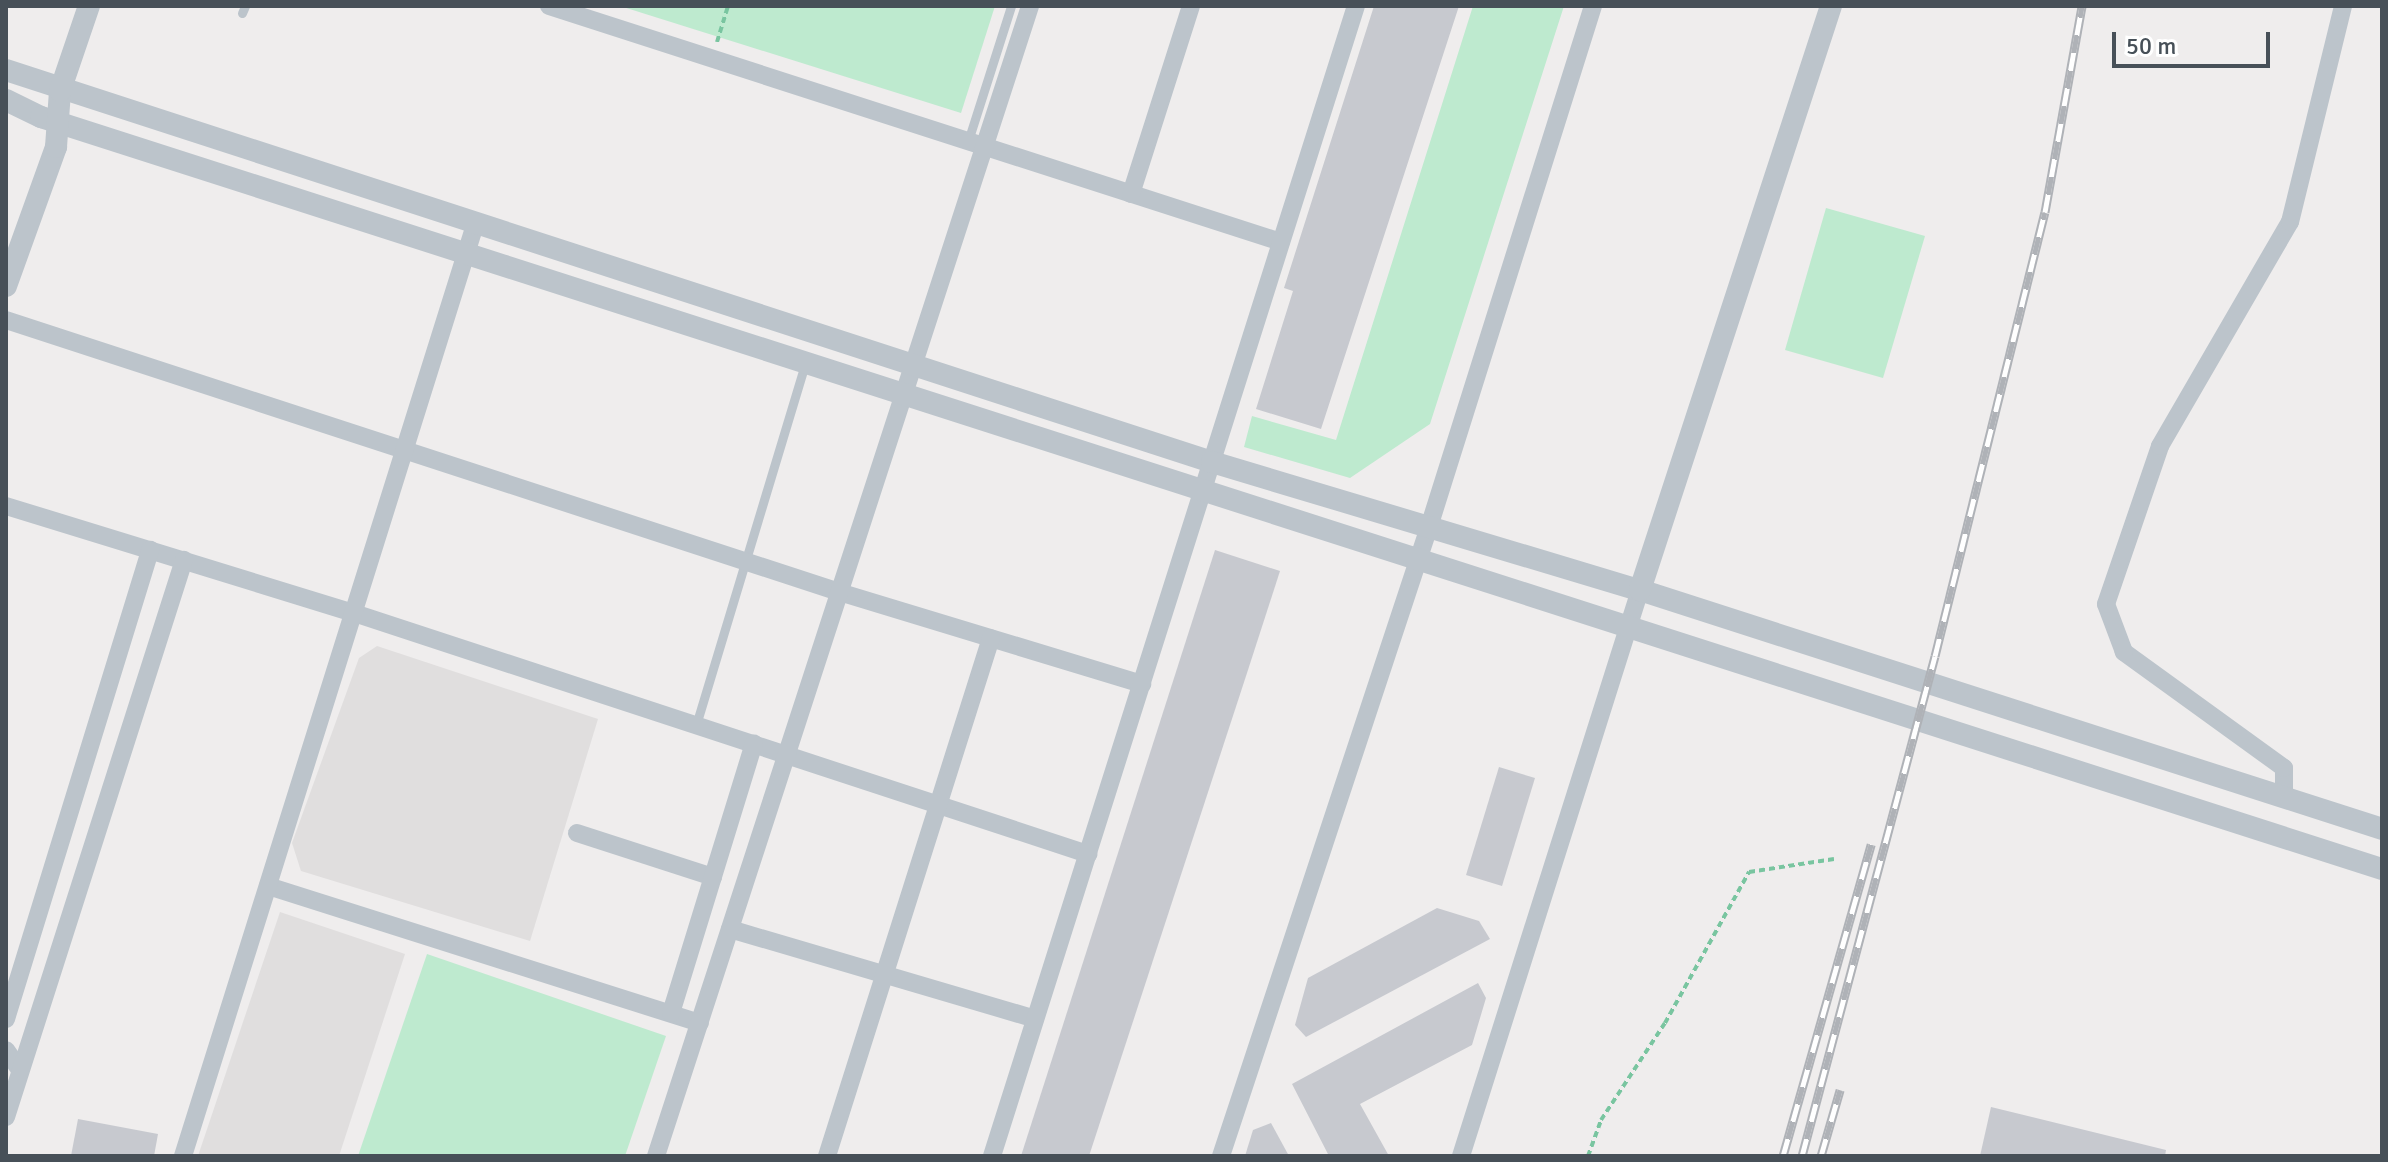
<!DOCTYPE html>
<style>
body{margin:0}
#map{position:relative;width:2388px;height:1162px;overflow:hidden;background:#efeded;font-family:Signika,sans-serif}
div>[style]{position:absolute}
.education>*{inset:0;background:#e0dede}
.green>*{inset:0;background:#beeacf}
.building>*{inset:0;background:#c7c9cf}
.path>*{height:4px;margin-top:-2px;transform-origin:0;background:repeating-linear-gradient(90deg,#79c5a0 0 6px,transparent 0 10px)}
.service>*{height:9px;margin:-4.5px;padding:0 4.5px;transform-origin:4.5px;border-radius:4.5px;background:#bcc4cb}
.minor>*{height:18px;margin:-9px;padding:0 9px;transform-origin:9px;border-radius:9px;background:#bcc4cb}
.tertiary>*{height:22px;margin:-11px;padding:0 11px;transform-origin:11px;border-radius:11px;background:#bcc4cb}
.rail>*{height:9px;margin-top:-4.5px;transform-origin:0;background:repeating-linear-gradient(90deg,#fff 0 18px,#afb2b7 0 36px);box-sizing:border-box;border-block:2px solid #afb2b7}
span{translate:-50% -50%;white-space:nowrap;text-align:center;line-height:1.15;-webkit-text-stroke:7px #fff;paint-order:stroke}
.frame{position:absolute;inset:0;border:8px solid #475058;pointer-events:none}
.scale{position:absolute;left:2112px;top:32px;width:158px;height:36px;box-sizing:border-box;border:4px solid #475058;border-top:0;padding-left:10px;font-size:24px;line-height:28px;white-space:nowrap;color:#475058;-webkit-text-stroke:6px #fff;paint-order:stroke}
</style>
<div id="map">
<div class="education">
<div style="clip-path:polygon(377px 646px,598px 719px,530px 941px,301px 871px,292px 843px,359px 658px)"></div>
<div style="clip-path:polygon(280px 912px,405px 954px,339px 1156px,198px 1156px)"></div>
</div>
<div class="green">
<div style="clip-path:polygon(620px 6px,995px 6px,961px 113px)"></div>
<div style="clip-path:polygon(1473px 6px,1564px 6px,1430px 424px,1350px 478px,1244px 447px,1252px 416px,1336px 440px)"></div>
<div style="clip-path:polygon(1826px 208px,1925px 236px,1883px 378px,1785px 350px)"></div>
<div style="clip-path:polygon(427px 954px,666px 1036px,625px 1156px,358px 1156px)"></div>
</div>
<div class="building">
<div style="clip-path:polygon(1374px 6px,1459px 6px,1321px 429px,1256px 409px,1293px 291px,1284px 288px)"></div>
<div style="clip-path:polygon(1215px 550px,1280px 571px,1247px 673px,1089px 1156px,1021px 1156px)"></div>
<div style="clip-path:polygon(1499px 767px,1535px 778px,1502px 886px,1466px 875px)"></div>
<div style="clip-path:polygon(1437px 908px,1479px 921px,1490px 939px,1306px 1037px,1295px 1025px,1308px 978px)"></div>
<div style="clip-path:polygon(1478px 983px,1486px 998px,1472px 1045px,1360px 1104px,1389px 1156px,1329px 1156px,1292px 1084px)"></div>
<div style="clip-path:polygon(1991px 1107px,2166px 1150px,2165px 1156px,1980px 1156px)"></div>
<div style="clip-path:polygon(78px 1119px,158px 1134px,154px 1156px,71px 1156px)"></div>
<div style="clip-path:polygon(1271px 1123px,1289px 1156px,1245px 1156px,1253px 1130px)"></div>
</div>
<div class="path">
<div style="left:717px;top:42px;width:38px;rotate:-73deg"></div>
<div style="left:1588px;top:1156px;width:38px;rotate:-70deg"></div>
<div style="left:1601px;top:1120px;width:116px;rotate:-56.6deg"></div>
<div style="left:1665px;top:1023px;width:173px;rotate:-60.9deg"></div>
<div style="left:1749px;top:872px;width:86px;rotate:-8.7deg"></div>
</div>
<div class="service">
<div style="left:242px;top:13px;width:8px;rotate:-67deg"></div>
<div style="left:968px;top:141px;width:142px;rotate:-72.3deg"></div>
<div style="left:696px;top:725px;width:368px;rotate:-73.2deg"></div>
</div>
<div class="minor">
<div style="left:549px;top:6px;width:769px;rotate:17.87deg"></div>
<div style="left:1131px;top:194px;width:197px;rotate:-72.3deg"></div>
<div style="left:6px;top:320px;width:876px;rotate:18.08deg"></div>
<div style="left:839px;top:592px;width:317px;rotate:16.9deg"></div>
<div style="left:6px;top:506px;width:364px;rotate:17.1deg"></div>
<div style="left:354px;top:613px;width:773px;rotate:18.18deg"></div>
<div style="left:2284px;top:796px;width:28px;rotate:-90deg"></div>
<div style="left:2284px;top:768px;width:198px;rotate:-144.1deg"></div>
<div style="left:2124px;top:652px;width:51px;rotate:-110.6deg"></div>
<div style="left:2106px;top:604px;width:167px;rotate:-71.1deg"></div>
<div style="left:2160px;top:446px;width:259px;rotate:-59.9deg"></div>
<div style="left:2290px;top:222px;width:222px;rotate:-76.2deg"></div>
<div style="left:577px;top:833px;width:143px;rotate:17.9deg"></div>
<div style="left:268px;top:886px;width:453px;rotate:17.6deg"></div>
<div style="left:730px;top:929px;width:318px;rotate:16.4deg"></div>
<div style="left:671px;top:1013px;width:282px;rotate:-72.9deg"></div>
<div style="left:6px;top:1019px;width:491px;rotate:-72.9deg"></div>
<div style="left:6px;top:1050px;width:24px;rotate:55deg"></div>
<div style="left:6px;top:1117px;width:585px;rotate:-72.28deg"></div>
<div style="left:183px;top:1156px;width:976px;rotate:-72.59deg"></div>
<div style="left:656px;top:1156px;width:1209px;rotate:-71.98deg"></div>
<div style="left:827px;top:1156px;width:543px;rotate:-72.43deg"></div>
<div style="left:992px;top:1156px;width:1206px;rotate:-72.44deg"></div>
<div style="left:1221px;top:1156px;width:662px;rotate:-71.7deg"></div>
<div style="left:1429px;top:527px;width:546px;rotate:-72.53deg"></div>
<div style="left:1461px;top:1156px;width:594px;rotate:-72.45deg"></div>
</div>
<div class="tertiary">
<div style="left:6px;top:70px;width:1268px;rotate:18.01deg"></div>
<div style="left:1212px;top:462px;width:447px;rotate:16.7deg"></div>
<div style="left:1640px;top:590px;width:780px;rotate:17.85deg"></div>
<div style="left:6px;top:100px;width:39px;rotate:26deg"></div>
<div style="left:41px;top:117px;width:2459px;rotate:17.81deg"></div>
<div style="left:6px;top:286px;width:148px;rotate:-70.2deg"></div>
<div style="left:56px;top:147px;width:56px;rotate:-85.9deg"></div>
<div style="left:60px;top:91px;width:90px;rotate:-71.2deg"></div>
<div style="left:1640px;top:590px;width:614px;rotate:-71.89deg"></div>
</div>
<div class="rail">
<div style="left:1783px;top:1156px;width:324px;rotate:-74.2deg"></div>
<div style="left:1802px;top:1156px;width:517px;rotate:-75.1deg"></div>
<div style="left:1935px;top:656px;width:457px;rotate:-76.1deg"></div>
<div style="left:2045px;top:212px;width:209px;rotate:-79.8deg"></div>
<div style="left:1821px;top:1156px;width:69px;rotate:-73.9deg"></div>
</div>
<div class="frame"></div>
<div class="scale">50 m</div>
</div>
